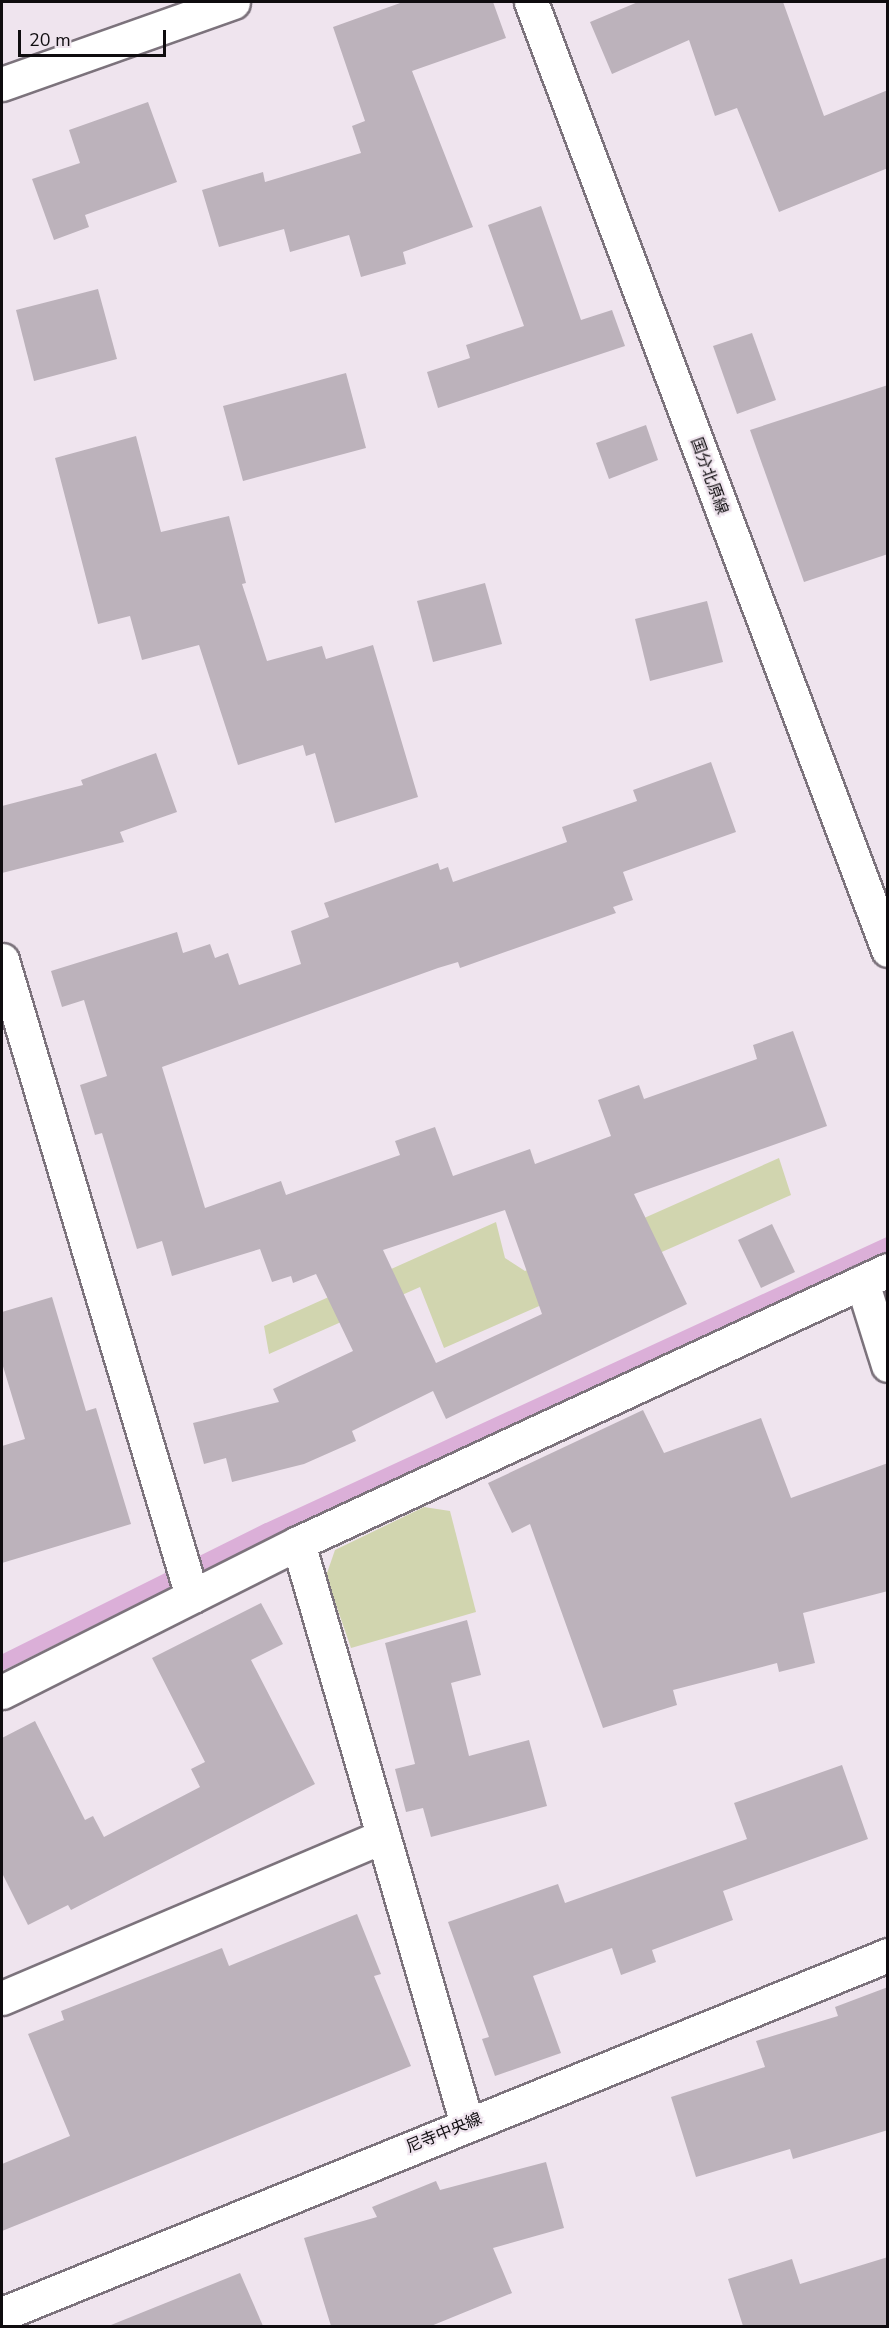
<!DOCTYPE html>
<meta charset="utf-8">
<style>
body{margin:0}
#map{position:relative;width:889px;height:2328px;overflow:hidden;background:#efe4ee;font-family:"Nunito Sans","Noto Sans JP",sans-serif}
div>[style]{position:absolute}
.green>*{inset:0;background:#d1d5af}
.stream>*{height:15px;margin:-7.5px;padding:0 7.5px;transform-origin:7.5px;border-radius:7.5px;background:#dbafd8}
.building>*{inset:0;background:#bcb2bb}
.roads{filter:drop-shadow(2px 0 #7c737c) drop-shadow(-2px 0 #7c737c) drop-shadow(0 2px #7c737c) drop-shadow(0 -2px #7c737c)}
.minor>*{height:33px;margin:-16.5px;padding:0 16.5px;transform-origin:16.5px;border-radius:16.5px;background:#fff}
span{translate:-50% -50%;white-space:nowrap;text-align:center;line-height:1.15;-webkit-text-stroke:4.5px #efe4ee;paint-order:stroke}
.street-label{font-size:16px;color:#0f0c0f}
.frame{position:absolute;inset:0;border:3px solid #0f0c0f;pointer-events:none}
.scale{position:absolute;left:18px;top:30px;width:148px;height:27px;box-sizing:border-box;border:3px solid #0f0c0f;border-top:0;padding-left:8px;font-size:18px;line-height:21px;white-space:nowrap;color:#0f0c0f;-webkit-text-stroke:4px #efe4ee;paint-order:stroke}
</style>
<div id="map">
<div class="green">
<div style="clip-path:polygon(779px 1158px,791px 1195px,444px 1348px,420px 1287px,269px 1354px,264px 1326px,496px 1222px,505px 1258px,525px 1271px)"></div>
<div style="clip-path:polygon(424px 1507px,450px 1511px,476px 1612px,351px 1648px,326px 1576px,335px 1550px)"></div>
</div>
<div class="stream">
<div style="left:2px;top:1662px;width:296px;rotate:-26.5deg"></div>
<div style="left:267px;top:1530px;width:684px;rotate:-24.73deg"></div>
</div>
<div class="building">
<div style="clip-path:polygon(403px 2px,493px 2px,506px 38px,412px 71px,473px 227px,403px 252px,406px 264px,361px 277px,349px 235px,290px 252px,284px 229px,219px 247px,202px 190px,263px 172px,265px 182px,361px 153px,352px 126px,365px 121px,333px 27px)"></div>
<div style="clip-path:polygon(638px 2px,783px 2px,824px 116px,888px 90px,888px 168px,779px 212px,737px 108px,715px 116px,689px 40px,612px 74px,590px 22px)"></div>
<div style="clip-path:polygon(148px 102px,177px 182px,85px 215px,89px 227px,54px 240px,32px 179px,80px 163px,69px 130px)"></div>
<div style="clip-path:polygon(541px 206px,581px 320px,612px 310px,625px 346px,438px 408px,427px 372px,470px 358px,466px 345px,524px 326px,488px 225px)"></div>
<div style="clip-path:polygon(98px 289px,117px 359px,34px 381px,16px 310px)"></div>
<div style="clip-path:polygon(752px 333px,776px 400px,737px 414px,713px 346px)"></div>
<div style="clip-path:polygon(346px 373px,366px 448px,243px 481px,223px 406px)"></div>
<div style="clip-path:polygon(888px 385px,888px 554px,804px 582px,750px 430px)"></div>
<div style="clip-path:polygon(646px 425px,658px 460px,609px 479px,596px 443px)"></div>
<div style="clip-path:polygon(136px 436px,161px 532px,229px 516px,246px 583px,242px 584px,267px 661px,322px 646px,326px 659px,373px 645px,418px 797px,335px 823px,315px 753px,306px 756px,303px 745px,238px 765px,199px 645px,142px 660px,130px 616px,98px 624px,55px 458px)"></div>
<div style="clip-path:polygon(485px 583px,502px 644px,433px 662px,417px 601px)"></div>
<div style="clip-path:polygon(707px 601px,723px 662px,650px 681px,635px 619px)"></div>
<div style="clip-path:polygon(156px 753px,177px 812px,120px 832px,124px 842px,2px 873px,2px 806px,83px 785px,81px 780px)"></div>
<div style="clip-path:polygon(evenodd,711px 762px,736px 832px,623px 872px,633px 900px,613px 907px,616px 913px,460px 968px,458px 962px,438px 968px,162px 1067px,205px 1208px,281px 1181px,286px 1195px,400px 1155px,395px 1141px,435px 1127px,453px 1176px,530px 1149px,535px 1164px,611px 1136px,598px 1100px,639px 1085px,644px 1099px,757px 1059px,753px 1045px,793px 1031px,827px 1126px,634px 1194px,687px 1304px,446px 1419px,433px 1391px,352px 1431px,356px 1441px,304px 1464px,232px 1482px,226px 1458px,204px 1464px,193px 1423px,279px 1402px,273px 1389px,353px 1351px,316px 1274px,293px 1283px,291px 1276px,272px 1282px,260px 1249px,172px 1276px,162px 1241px,137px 1249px,102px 1133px,95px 1135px,80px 1085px,107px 1076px,84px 1000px,62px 1007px,51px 971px,177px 932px,183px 953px,210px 944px,215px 958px,228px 953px,239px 985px,301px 964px,291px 931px,329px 917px,324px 903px,438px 863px,440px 870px,448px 867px,453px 882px,567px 842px,562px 827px,637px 801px,633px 790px,711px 762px,505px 1210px,542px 1314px,436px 1363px,383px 1250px,505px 1210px)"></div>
<div style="clip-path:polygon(772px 1224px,795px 1272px,761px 1288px,738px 1240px)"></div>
<div style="clip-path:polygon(52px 1297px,86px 1411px,96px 1408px,131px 1524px,2px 1563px,2px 1446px,25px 1439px,2px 1363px,2px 1312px)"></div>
<div style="clip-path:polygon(643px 1410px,664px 1453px,761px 1418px,791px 1498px,888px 1463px,888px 1591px,803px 1613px,815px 1663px,779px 1672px,777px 1663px,673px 1690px,677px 1705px,603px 1728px,530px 1524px,512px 1533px,488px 1483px)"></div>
<div style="clip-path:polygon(261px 1603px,283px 1644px,251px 1660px,315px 1784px,71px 1910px,68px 1905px,28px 1925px,2px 1873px,2px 1738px,35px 1721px,85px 1820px,93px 1816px,104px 1837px,200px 1787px,191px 1769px,205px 1762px,152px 1658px)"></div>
<div style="clip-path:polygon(467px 1620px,481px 1675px,451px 1683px,469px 1756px,529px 1740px,547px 1806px,431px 1837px,423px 1808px,406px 1812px,395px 1769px,415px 1764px,385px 1643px)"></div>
<div style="clip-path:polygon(842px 1765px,868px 1839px,723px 1891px,733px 1920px,652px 1950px,656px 1962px,621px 1975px,612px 1948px,533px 1976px,561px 2053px,495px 2076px,482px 2039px,489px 2037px,448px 1922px,558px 1884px,565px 1903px,747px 1839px,734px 1803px)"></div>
<div style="clip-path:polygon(357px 1914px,381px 1974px,374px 1976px,411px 2066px,2px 2231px,2px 2164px,70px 2136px,28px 2034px,64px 2020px,61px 2011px,222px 1948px,229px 1966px)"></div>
<div style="clip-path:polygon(888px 1987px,888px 2130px,793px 2159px,790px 2149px,696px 2177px,671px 2097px,765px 2067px,756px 2041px,838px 2016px,835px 2007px)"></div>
<div style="clip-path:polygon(546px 2162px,564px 2228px,493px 2248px,512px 2293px,431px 2326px,331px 2326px,304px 2238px,377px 2217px,372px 2207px,436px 2181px,440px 2190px)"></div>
<div style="clip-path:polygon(888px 2257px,888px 2326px,743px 2326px,728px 2279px,792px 2259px,800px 2284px)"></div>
<div style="clip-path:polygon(240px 2273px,263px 2326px,112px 2326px,111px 2325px)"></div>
</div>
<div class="roads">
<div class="minor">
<div style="left:531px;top:2px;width:1013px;rotate:69.36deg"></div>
<div style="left:2px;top:84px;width:245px;rotate:-19.5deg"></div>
<div style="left:2px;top:960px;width:664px;rotate:73.37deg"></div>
<div style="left:862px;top:1282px;width:87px;rotate:72.6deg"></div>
<div style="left:298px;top:1543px;width:605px;rotate:73.78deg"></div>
<div style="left:2px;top:1692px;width:331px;rotate:-26.7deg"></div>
<div style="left:298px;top:1543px;width:650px;rotate:-24.83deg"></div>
<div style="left:2px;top:1998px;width:414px;rotate:-23deg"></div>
<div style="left:2px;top:2314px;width:956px;rotate:-22.06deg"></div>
</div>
</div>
<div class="street-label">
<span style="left:709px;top:476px;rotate:70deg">国分北原線</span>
<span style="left:444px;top:2133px;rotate:-22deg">尼寺中央線</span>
</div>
<div class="frame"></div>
<div class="scale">20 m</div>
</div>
